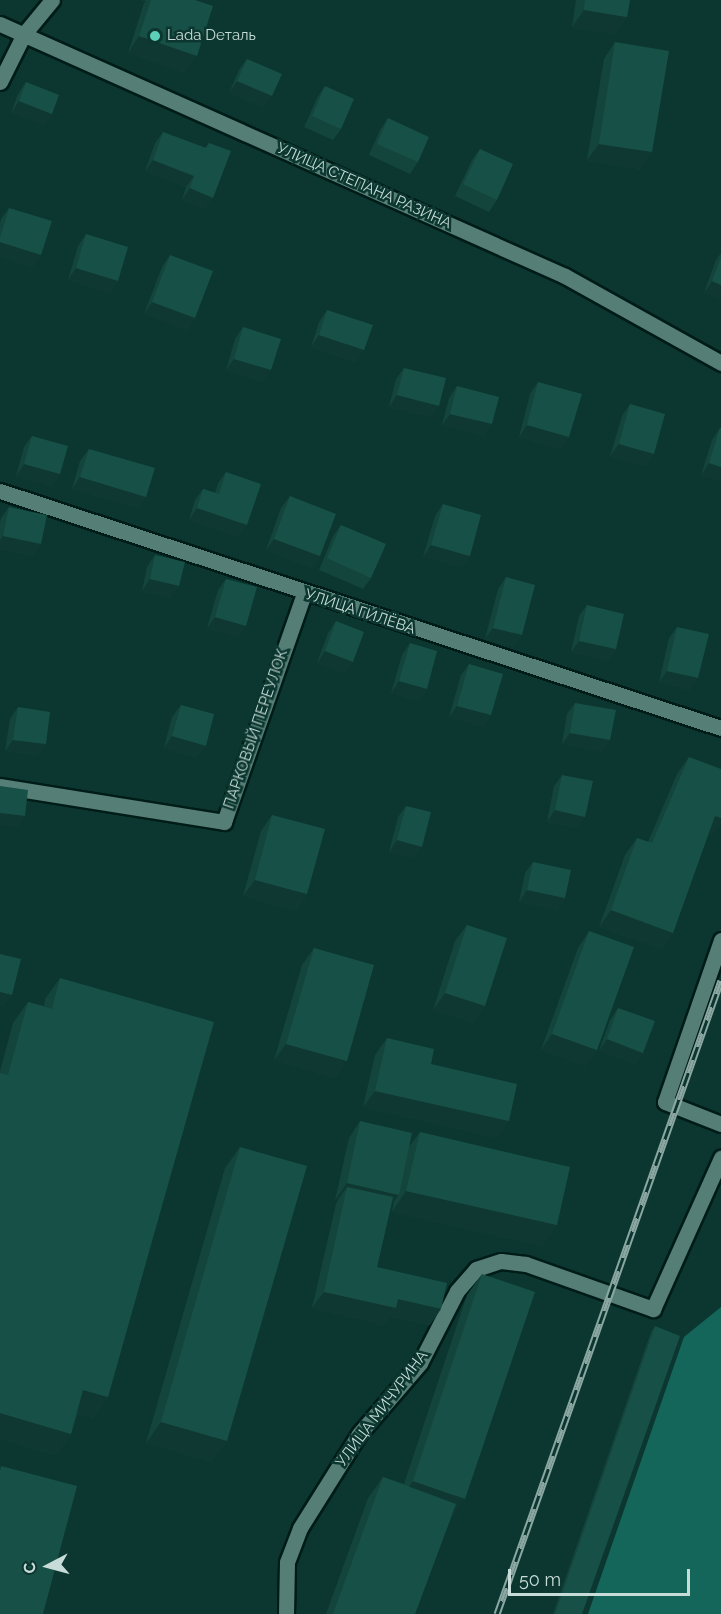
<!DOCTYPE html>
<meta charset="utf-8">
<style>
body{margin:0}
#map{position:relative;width:721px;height:1614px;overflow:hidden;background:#0c3730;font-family:Raleway,sans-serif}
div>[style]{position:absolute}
.green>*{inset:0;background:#15665a}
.roads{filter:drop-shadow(2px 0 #001c18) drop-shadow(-2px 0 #001c18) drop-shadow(0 2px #001c18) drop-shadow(0 -2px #001c18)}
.minor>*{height:15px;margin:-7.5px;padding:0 7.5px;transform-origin:7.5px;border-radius:7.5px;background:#557e76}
.rail>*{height:7px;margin-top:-3.5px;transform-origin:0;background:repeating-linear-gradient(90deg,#0c3730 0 14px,#8ba7a2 0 28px);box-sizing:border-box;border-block:2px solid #8ba7a2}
.wall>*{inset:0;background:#14453d}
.shaded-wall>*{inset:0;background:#103832}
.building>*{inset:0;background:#175047}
.dots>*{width:16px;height:16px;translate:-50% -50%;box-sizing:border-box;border:3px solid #0c3730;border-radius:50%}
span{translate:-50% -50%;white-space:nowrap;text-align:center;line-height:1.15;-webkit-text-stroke:5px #0c3730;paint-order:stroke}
.poi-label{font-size:15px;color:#c7dcd8}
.left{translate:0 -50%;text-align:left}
.street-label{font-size:15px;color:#c7dcd8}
.north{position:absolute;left:18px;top:1536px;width:60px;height:60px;-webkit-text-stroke:4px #0c3730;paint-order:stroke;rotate:264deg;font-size:16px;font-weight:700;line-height:24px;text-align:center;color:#c7dcd8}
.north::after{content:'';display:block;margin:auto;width:21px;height:27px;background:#c7dcd8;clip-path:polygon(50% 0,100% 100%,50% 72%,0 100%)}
.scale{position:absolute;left:508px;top:1569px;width:182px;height:27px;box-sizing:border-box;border:3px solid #c7dcd8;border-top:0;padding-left:8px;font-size:18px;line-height:21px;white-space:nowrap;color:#c7dcd8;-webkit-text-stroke:4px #0c3730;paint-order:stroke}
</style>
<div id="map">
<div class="green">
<div style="clip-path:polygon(721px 1307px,721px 1614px,588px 1614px,684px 1337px)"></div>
</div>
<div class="roads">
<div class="minor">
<div style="left:0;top:24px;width:619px;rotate:24.04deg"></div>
<div style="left:565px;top:276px;width:179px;rotate:29.1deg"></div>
<div style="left:0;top:82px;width:54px;rotate:-63.4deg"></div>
<div style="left:24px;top:34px;width:44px;rotate:-50.5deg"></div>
<div style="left:0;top:491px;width:759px;rotate:18.2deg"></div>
<div style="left:0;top:786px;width:227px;rotate:9.1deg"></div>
<div style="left:224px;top:822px;width:243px;rotate:-70.7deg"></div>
<div style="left:721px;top:940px;width:171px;rotate:109.1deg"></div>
<div style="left:665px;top:1102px;width:60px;rotate:21.4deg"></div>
<div style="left:286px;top:1614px;width:52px;rotate:-88.9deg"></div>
<div style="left:287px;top:1562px;width:36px;rotate:-69deg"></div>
<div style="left:300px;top:1528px;width:111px;rotate:-57.9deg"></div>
<div style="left:359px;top:1434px;width:94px;rotate:-49.3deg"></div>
<div style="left:420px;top:1363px;width:81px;rotate:-62.8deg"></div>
<div style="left:457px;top:1291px;width:29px;rotate:-49deg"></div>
<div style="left:476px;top:1269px;width:26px;rotate:-18deg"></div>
<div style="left:501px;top:1261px;width:25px;rotate:7deg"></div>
<div style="left:526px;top:1264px;width:135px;rotate:19.5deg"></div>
<div style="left:653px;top:1309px;width:166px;rotate:-65.8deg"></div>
</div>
</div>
<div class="rail">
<div style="left:497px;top:1614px;width:672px;rotate:-70.54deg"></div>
</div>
<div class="wall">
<div style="clip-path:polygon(140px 0,195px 0,185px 73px,128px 53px,144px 3px,146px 1px)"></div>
<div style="clip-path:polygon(576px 0,630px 0,627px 17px,615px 34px,572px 27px)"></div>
<div style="clip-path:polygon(615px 42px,641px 169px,587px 160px,604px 59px)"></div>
<div style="clip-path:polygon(247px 59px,264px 108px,229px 93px,239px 70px)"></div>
<div style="clip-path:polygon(26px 82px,52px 114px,44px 125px,11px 113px,18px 94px)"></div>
<div style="clip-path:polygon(325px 86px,341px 129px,333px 140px,304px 127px,317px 98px)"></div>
<div style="clip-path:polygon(388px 118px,418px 162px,410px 174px,369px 155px,380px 130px)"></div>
<div style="clip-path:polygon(163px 132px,205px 148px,209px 143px,205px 209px,182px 200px,186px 187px,145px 171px,155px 143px)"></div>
<div style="clip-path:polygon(480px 149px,497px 200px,489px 212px,455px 196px,472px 160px)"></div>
<div style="clip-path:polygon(9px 208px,33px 267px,0 256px,0 224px,1px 219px)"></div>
<div style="clip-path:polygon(86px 234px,110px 293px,68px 280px,78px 246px)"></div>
<div style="clip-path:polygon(721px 253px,721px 299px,704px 293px,716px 260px)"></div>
<div style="clip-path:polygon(170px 255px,195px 318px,187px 330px,144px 314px,162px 267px)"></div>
<div style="clip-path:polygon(327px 310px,356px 362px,311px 347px,319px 322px)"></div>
<div style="clip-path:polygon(243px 327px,263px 382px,226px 370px,235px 339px)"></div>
<div style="clip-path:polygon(404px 368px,431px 417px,389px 407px,396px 379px)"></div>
<div style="clip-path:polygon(538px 382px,569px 437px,561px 449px,519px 437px,530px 394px)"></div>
<div style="clip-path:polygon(457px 386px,484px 436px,442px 425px,449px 398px)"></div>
<div style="clip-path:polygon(630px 404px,646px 466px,610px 456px,622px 416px)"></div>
<div style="clip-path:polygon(720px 428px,721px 481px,701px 475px,712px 440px)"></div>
<div style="clip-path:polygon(32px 436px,60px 474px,52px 486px,16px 476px,24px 447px)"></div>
<div style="clip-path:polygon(89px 449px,146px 497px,138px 508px,72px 489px,80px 461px)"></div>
<div style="clip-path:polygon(226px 472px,239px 537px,189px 520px,195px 500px,203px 489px,215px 493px,218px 483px)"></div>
<div style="clip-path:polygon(290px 496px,320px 556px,312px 568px,266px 550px,281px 508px)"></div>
<div style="clip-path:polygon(443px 504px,470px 556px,461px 567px,423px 557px,435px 516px)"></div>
<div style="clip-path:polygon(9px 507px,33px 556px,0 549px,0 523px,1px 518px)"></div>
<div style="clip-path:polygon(341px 525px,371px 578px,363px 589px,319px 570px,333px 536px)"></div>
<div style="clip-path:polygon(155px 555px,171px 598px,142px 591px,147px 567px)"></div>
<div style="clip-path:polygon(506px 577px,514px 647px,485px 639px,498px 589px)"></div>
<div style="clip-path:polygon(226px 579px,238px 637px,207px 628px,218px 590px)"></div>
<div style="clip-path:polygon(587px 605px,616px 649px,608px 661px,571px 652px,579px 616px)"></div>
<div style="clip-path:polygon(336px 621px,353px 662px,345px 673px,317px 663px,328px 633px)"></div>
<div style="clip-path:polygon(677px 627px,690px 690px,659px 682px,669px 638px)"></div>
<div style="clip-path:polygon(410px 643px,419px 701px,391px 693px,402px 655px)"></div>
<div style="clip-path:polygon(469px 664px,491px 715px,483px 727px,449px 717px,461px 675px)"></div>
<div style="clip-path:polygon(575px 703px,602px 752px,562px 744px,567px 714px)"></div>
<div style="clip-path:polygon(181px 705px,197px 758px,164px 748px,172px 717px)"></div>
<div style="clip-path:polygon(18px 707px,46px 744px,37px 756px,5px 751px,10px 719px)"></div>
<div style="clip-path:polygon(689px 757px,721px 818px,721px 823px,712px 835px,708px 834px,673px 933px,662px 949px,599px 927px,625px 855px,637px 838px,648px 842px,677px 774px)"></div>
<div style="clip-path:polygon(562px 775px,585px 817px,577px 828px,547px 822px,554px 786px)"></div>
<div style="clip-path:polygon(406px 806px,414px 858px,389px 852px,398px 817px)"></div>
<div style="clip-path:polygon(272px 815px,307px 894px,296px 911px,243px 896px,261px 831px)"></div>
<div style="clip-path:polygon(533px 862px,565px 898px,557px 910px,519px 902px,525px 873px)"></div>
<div style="clip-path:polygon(467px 925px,485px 1006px,473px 1023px,433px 1010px,455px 941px)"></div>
<div style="clip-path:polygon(589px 931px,597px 1050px,585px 1066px,541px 1050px,578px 948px)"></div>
<div style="clip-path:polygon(314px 948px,347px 1061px,335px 1078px,274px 1060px,302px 965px)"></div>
<div style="clip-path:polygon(60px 978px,108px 1397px,93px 1418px,77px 1414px,71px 1434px,56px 1455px,0 1439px,0 1071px,13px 1023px,28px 1002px,44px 1006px,45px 999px)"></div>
<div style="clip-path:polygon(618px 1008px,643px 1053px,635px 1064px,599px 1051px,610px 1020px)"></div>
<div style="clip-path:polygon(387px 1038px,431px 1064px,509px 1121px,497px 1138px,363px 1107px,375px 1055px)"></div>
<div style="clip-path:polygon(360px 1121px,409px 1147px,420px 1132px,557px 1225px,542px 1246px,392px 1212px,394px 1201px,391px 1206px,377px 1267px,430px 1325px,390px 1317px,384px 1325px,312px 1308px,336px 1204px,338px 1200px,335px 1200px,349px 1138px)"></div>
<div style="clip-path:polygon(240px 1147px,212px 1462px,146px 1443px,225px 1168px)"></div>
<div style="clip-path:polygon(482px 1274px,450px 1520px,415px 1614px,326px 1614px,368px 1498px,383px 1477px,404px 1484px,467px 1295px)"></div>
<div style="clip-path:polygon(655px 1326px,582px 1614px,553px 1614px,651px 1332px)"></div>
</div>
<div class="shaded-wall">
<div style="clip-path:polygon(584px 10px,627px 17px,615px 34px,572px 27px)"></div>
<div style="clip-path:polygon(139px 36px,197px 56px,185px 73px,128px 53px)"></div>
<div style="clip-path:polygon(237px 81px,272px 96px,264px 108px,229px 93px)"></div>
<div style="clip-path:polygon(19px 101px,52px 114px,44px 125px,11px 113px)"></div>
<div style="clip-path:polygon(599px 144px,652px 152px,641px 169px,587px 160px)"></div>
<div style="clip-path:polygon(153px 160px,194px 176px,186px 187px,145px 171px)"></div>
<div style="clip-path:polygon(190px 188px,213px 198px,205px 209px,182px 200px)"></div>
<div style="clip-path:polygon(0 242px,41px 255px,33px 267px,0 256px)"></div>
<div style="clip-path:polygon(76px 268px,118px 281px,110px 293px,68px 280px)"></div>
<div style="clip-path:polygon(712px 281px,721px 285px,721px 299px,704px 293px)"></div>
<div style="clip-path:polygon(152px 302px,195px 318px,187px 330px,144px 314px)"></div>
<div style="clip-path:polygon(319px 335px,364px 350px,356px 362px,311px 347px)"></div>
<div style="clip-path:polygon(234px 359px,271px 370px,263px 382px,226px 370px)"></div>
<div style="clip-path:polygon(397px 395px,439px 406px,431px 417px,389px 407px)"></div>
<div style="clip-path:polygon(450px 414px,492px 424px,484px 436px,442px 425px)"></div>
<div style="clip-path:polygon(527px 425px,569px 437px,561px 449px,519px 437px)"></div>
<div style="clip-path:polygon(619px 444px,654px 454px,646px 466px,610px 456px)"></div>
<div style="clip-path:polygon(709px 463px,721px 467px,721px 481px,701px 475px)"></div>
<div style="clip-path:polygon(24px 464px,60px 474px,52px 486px,16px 476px)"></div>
<div style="clip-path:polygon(80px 477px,146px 497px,138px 508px,72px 489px)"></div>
<div style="clip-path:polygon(197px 508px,247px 525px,239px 537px,189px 520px)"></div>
<div style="clip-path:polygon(3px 536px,41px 544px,33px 556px,0 549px,0 540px)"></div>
<div style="clip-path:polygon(274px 539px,320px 556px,312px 568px,266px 550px)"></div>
<div style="clip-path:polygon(431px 545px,470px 556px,461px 567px,423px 557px)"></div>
<div style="clip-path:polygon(150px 579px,179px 586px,171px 598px,142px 591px)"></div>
<div style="clip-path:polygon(215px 617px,246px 626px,238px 637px,207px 628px)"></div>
<div style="clip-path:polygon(493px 628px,522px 635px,514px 647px,485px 639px)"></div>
<div style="clip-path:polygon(579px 641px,616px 649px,608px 661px,571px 652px)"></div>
<div style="clip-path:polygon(325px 651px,353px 662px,345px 673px,317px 663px)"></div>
<div style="clip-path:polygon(667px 671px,698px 678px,690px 690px,659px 682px)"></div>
<div style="clip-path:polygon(399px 681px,427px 689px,419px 701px,391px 693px)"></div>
<div style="clip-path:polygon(457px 706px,491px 715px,483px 727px,449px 717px)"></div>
<div style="clip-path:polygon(570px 733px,610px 740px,602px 752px,562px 744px)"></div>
<div style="clip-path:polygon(172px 736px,206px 746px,197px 758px,164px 748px)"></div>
<div style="clip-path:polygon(13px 740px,46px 744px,37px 756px,5px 751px)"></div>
<div style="clip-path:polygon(555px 810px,585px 817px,577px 828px,547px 822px)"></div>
<div style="clip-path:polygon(0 813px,25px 816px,17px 828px,0 825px)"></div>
<div style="clip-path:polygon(715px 816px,721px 818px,721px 823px,712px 835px,703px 832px)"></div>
<div style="clip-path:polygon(397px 840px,422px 847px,414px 858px,389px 852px)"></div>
<div style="clip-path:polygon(255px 880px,307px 894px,296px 911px,243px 896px)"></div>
<div style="clip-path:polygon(527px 890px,565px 898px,557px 910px,519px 902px)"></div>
<div style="clip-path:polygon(611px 910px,673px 933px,662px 949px,599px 927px)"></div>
<div style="clip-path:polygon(0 992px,12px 995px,4px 1006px,0 1005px)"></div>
<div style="clip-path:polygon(445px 993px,485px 1006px,473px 1023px,433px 1010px)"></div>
<div style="clip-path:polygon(552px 1034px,597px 1050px,585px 1066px,541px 1050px)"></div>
<div style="clip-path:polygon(607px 1039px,643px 1053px,635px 1064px,599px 1051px)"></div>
<div style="clip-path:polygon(286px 1044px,347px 1061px,335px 1078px,274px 1060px)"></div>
<div style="clip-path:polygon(375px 1091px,509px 1121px,497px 1138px,363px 1107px)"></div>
<div style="clip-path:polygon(347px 1183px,399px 1195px,387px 1211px,347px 1187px,338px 1200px,335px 1200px)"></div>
<div style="clip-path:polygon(406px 1191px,557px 1225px,542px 1246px,392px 1212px)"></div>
<div style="clip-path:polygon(324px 1292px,398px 1299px,441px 1309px,430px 1325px,390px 1317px,384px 1325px,312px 1308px)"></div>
<div style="clip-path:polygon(83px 1390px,108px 1397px,93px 1418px,68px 1411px)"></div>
<div style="clip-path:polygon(0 1413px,71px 1434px,56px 1455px,0 1439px)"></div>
<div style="clip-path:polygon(161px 1422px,227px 1441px,212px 1462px,146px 1443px)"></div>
<div style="clip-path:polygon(413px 1481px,465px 1499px,450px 1520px,398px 1503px)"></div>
</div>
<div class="building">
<div style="clip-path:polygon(151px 0,195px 0,213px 6px,197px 56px,139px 36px)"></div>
<div style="clip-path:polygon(585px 0,630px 0,627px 17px,584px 10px)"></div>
<div style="clip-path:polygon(615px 42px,669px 51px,652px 152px,599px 144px)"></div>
<div style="clip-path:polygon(247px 59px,282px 74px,272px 96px,237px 81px)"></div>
<div style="clip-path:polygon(26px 82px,59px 95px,52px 114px,19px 101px)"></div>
<div style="clip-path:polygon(325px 86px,354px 99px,341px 129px,312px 116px)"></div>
<div style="clip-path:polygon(388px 118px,429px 137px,418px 162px,377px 144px)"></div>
<div style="clip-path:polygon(163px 132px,206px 148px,209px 143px,231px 151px,213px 198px,190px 188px,194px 176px,153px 160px)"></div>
<div style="clip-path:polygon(480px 149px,513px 164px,497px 200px,463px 184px)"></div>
<div style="clip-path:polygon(9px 208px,52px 221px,41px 255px,0 242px,0 238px)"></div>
<div style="clip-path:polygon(86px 234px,128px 247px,118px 281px,76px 268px)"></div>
<div style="clip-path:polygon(170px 255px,213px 271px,195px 318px,152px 302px)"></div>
<div style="clip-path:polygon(721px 258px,721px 285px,712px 281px)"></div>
<div style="clip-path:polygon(327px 310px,373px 325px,364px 350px,319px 335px)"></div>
<div style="clip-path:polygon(243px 327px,281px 339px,271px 370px,234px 359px)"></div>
<div style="clip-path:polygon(404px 368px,446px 378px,439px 406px,397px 395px)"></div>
<div style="clip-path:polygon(538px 382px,582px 394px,569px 437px,527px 425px)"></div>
<div style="clip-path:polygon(457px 386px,499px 397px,492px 424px,450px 414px)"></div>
<div style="clip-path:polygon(630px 404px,665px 414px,654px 454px,619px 444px)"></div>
<div style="clip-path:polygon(720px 428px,721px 428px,721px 467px,709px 463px)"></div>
<div style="clip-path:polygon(32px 436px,68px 446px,60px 474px,24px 464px)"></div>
<div style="clip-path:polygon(89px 449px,155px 468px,146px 497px,80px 477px)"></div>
<div style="clip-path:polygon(226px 472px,261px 484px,247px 525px,197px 508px,203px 489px,219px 494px)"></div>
<div style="clip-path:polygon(290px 496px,336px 514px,320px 556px,274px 539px)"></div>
<div style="clip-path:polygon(443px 504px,481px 515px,470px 556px,431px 545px)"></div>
<div style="clip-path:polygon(9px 507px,47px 515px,41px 544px,3px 536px)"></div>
<div style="clip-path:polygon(341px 525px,386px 544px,371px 578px,327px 558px)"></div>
<div style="clip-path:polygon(155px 555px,185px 562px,179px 586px,150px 579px)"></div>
<div style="clip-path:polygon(506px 577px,535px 585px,522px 635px,493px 628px)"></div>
<div style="clip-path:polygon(226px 579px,257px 587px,246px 626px,215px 617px)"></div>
<div style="clip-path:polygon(587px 605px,624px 614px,616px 649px,579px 641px)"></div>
<div style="clip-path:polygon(336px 621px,364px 632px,353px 662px,325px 651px)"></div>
<div style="clip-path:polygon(677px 627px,709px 634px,698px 678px,667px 671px)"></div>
<div style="clip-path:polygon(410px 643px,437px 651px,427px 689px,399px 681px)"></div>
<div style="clip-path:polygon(469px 664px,503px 674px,491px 715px,457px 706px)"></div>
<div style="clip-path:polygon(575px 703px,616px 710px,610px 740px,570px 733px)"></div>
<div style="clip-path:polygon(181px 705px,214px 714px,206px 746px,172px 736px)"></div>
<div style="clip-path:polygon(18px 707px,50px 712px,46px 744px,13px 740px)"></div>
<div style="clip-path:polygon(689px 757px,721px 769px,721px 818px,715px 816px,673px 933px,611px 910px,637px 838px,652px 843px)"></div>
<div style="clip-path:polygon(562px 775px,593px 781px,585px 817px,555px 810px)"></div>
<div style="clip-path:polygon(0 786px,28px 790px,25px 816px,0 813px)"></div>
<div style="clip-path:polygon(406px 806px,431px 812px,422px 847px,397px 840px)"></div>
<div style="clip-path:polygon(272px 815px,325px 829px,307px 894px,255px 880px)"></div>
<div style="clip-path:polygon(533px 862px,571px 870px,565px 898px,527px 890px)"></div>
<div style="clip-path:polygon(467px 925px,507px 938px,485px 1006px,445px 993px)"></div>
<div style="clip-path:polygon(589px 931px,634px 947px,597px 1050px,552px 1034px)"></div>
<div style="clip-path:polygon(314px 948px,374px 965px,347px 1061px,286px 1044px)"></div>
<div style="clip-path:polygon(0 954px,21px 959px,12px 995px,0 992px)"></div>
<div style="clip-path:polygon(60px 978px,214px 1022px,108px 1397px,83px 1390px,71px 1434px,0 1413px,0 1073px,8px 1075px,28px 1002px,52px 1009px)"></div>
<div style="clip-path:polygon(618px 1008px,655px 1021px,643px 1053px,607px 1039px)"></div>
<div style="clip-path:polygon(387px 1038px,434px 1049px,431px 1064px,517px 1084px,509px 1121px,375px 1091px)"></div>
<div style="clip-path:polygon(360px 1121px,412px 1133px,399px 1195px,347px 1183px)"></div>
<div style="clip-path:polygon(420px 1132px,570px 1167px,557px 1225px,406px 1191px)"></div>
<div style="clip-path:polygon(240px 1147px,307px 1166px,227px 1441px,161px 1422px)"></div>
<div style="clip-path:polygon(347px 1187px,393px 1197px,377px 1267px,447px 1283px,441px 1309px,398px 1299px,396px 1308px,324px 1292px)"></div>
<div style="clip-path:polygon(482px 1274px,535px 1292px,465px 1499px,413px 1481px)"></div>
<div style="clip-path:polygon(655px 1326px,680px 1336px,582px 1614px,555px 1614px)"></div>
<div style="clip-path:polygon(1px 1466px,77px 1486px,43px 1614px,0 1614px,0 1471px)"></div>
<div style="clip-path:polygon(383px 1477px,456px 1504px,415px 1614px,333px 1614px)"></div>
</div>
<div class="dots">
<div style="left:155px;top:36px;background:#5cceba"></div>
</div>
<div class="poi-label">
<span class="left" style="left:167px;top:36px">Lada Dеталь</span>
</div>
<div class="street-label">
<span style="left:364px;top:186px;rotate:24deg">УЛИЦА СТЕПАНА РАЗИНА</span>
<span style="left:360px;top:612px;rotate:18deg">УЛИЦА ГИЛЁВА</span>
<span style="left:256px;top:729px;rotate:-71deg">ПАРКОВЫЙ ПЕРЕУЛОК</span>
<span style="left:382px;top:1409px;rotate:-53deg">УЛИЦА МИЧУРИНА</span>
</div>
<div class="north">С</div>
<div class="scale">50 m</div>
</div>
